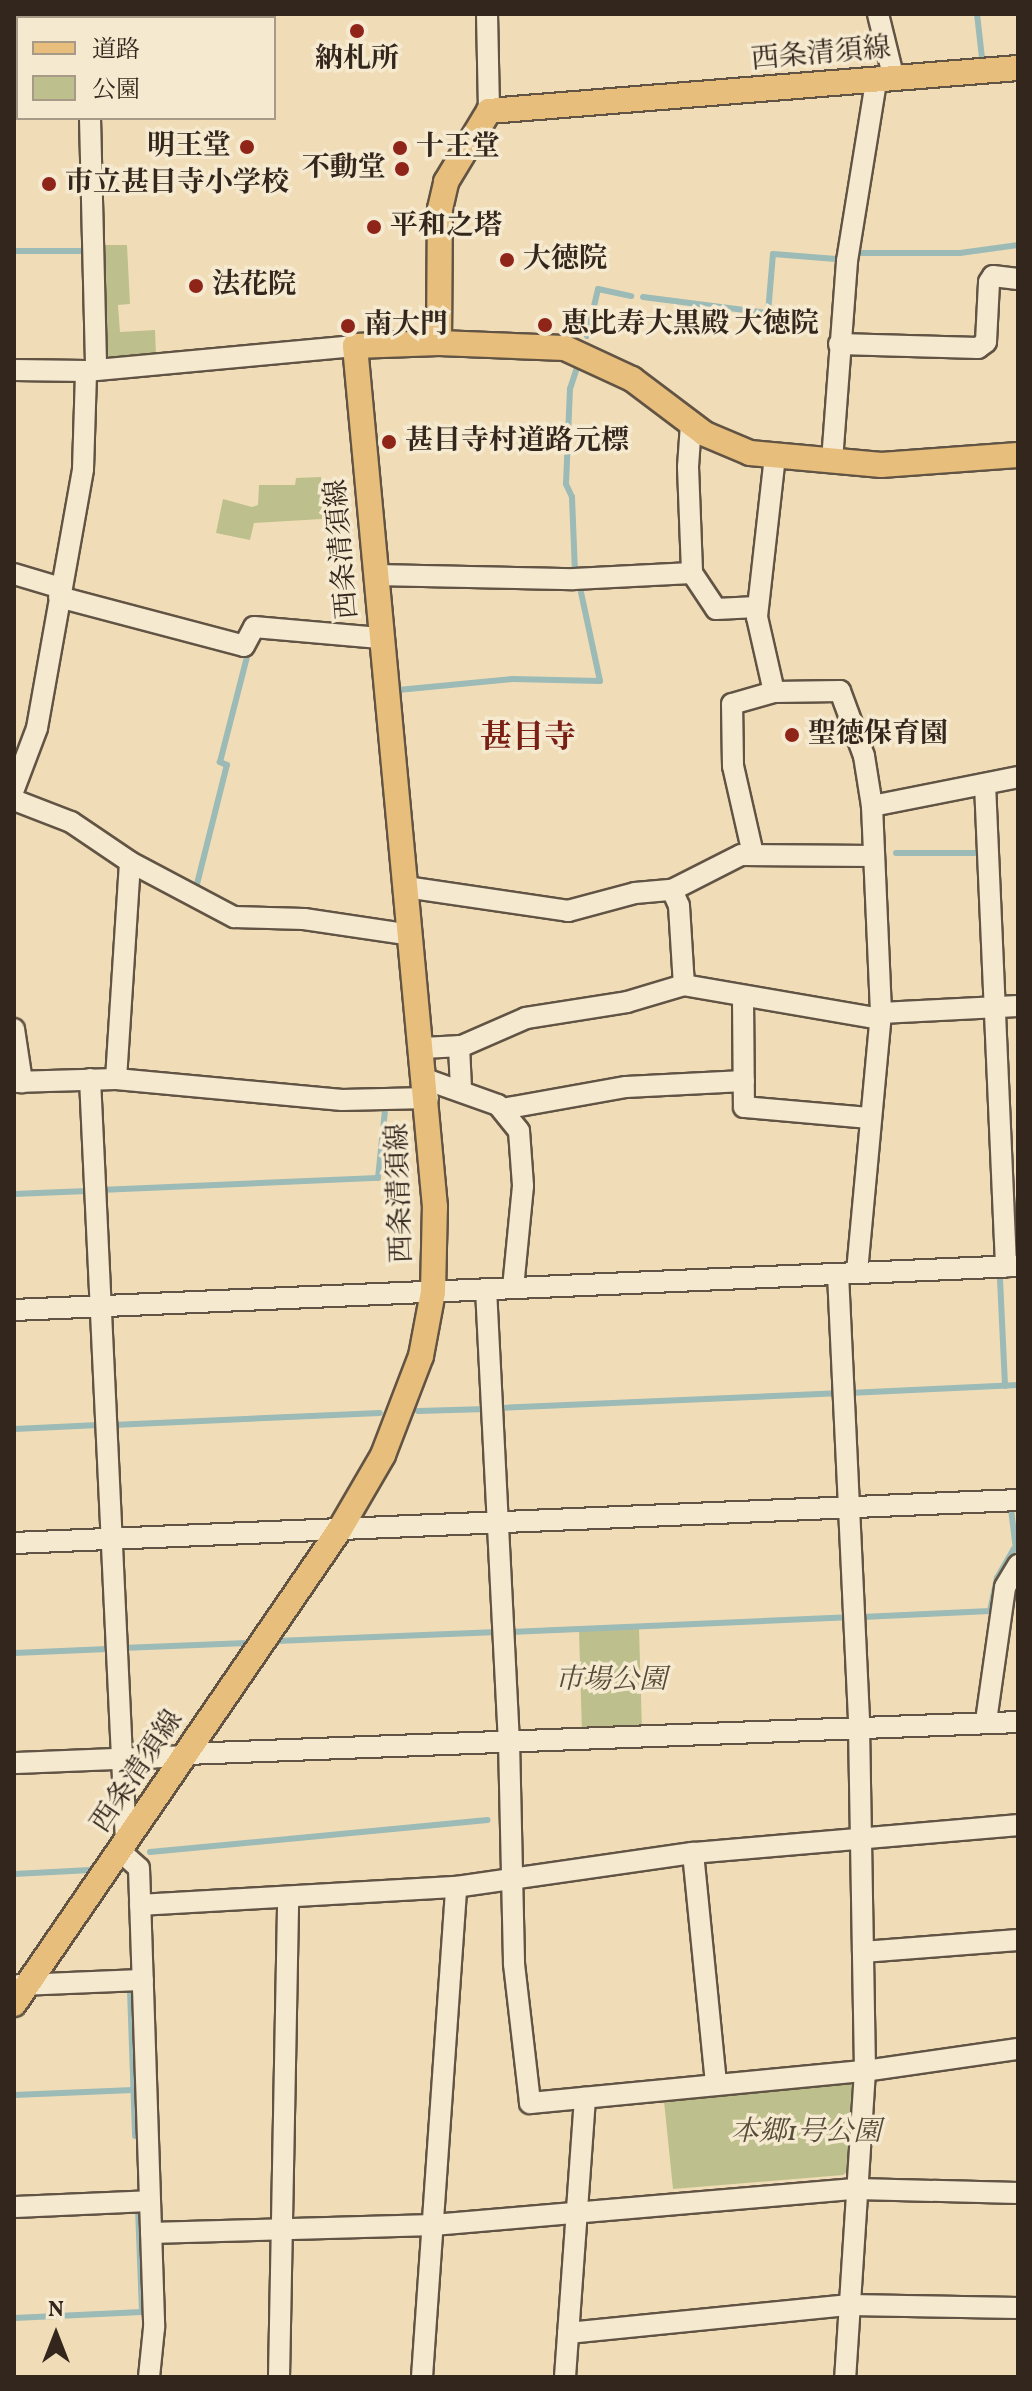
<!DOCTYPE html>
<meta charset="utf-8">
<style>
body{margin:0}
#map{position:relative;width:1032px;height:2391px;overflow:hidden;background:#f0ddb7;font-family:Vollkorn,"Noto Serif JP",serif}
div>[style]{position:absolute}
.green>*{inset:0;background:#bdc08c}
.stream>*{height:6px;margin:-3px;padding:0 3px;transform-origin:3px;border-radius:3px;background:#9cbab6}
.roads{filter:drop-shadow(2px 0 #625444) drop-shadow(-2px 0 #625444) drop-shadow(0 2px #625444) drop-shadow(0 -2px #625444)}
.minor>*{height:20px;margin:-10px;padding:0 10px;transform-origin:10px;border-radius:10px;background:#f5e9d0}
.major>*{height:24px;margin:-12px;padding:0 12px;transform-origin:12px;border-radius:12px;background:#e8be7c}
.dots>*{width:22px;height:22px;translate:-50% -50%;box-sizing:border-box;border:4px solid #f5e9d0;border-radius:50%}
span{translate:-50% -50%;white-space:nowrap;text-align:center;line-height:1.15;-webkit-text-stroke:7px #f5e9d0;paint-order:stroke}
.street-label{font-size:28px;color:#32261d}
.poi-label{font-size:28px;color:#32261d;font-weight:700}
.right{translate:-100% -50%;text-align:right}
.left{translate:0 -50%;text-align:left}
.park-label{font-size:28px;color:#554c39;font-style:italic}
.quarter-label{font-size:32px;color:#7a1f14;font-weight:700}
.frame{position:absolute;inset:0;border:16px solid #32261d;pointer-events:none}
.legend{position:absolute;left:16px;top:16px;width:260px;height:104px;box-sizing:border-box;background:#f5e9d0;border:2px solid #a79b88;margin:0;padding:10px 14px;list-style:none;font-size:24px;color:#32261d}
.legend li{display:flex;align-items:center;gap:16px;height:40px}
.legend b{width:40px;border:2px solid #a79b88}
.north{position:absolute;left:16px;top:2295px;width:80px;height:80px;-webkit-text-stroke:6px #f5e9d0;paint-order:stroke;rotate:0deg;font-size:22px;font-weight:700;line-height:32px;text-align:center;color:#32261d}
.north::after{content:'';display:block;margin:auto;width:28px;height:36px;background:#32261d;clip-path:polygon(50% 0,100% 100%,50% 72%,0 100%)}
</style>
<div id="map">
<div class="green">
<div style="clip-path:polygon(99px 14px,254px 14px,255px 18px,99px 18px)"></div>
<div style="clip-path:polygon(95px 245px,127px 245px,130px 304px,118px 305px,120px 332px,155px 330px,156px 356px,104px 361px)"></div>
<div style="clip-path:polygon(321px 477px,322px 519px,254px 523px,250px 540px,216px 533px,223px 499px,252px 507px,258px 505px,259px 485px,295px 485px,296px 478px)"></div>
<div style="clip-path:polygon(639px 1628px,642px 1731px,582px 1733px,579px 1630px)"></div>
<div style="clip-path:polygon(850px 2083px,857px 2089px,850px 2170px,843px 2175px,673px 2189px,664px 2101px)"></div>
</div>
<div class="stream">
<div style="left:977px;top:14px;width:44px;rotate:83.5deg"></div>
<div style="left:14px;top:251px;width:70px"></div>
<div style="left:855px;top:253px;width:105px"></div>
<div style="left:960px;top:253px;width:59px;rotate:-7.9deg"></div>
<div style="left:643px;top:297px;width:126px;rotate:7.3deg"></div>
<div style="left:768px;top:313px;width:59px;rotate:-85.2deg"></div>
<div style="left:773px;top:254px;width:63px;rotate:4.5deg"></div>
<div style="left:587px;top:336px;width:48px;rotate:-76.8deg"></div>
<div style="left:598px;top:289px;width:34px;rotate:12deg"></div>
<div style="left:575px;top:572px;width:75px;rotate:-92.3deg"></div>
<div style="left:572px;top:497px;width:14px;rotate:-115deg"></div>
<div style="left:566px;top:484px;width:95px;rotate:-87.6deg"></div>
<div style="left:570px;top:389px;width:26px;rotate:-72deg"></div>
<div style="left:398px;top:690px;width:115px;rotate:-5.5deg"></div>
<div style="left:512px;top:679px;width:88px;rotate:1.3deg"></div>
<div style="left:600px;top:681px;width:100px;rotate:-102.1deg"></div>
<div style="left:896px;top:853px;width:85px"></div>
<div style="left:196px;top:888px;width:127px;rotate:-75.9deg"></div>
<div style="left:227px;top:765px;width:8px;rotate:-157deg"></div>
<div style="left:220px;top:762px;width:113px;rotate:-75.6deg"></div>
<div style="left:100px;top:1190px;width:278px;rotate:-2.5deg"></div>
<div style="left:378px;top:1178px;width:68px;rotate:-84.1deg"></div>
<div style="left:14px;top:1194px;width:73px;rotate:-2.4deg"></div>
<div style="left:1000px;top:1279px;width:107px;rotate:87.3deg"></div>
<div style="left:849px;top:1393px;width:169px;rotate:-2.7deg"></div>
<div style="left:499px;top:1408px;width:338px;rotate:-2.5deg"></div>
<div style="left:418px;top:1411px;width:69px;rotate:-1.7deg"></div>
<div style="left:113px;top:1425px;width:267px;rotate:-2.6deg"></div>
<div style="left:14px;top:1429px;width:85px;rotate:-2.7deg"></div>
<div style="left:1011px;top:1509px;width:39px;rotate:83deg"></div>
<div style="left:862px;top:1617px;width:128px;rotate:-2.7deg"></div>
<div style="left:990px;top:1611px;width:34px;rotate:-78deg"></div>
<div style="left:997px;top:1578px;width:34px;rotate:-60deg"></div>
<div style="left:510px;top:1632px;width:338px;rotate:-2.5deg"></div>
<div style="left:276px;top:1641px;width:222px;rotate:-2.3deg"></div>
<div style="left:122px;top:1648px;width:125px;rotate:-2.3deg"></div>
<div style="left:14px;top:1653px;width:94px;rotate:-2.4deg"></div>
<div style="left:150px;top:1852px;width:339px;rotate:-5.4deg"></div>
<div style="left:14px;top:1874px;width:77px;rotate:-3deg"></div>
<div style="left:130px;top:1990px;width:146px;rotate:88deg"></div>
<div style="left:14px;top:2095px;width:119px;rotate:-2.4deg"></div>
<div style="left:14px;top:2318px;width:128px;rotate:-2.7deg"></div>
<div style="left:142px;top:2312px;width:102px;rotate:-92.2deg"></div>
</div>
<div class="roads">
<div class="minor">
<div style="left:487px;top:14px;width:97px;rotate:88.8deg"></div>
<div style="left:878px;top:14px;width:67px;rotate:76.2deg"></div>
<div style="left:91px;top:18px;width:4px;rotate:-90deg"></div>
<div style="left:90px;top:118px;width:252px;rotate:88.6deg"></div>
<div style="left:839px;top:344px;width:139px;rotate:1.6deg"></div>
<div style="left:978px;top:348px;width:10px;rotate:-37deg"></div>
<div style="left:986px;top:342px;width:60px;rotate:-87.1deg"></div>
<div style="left:989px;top:282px;width:7px;rotate:-56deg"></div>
<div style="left:993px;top:276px;width:25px;rotate:7deg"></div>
<div style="left:14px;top:370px;width:72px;rotate:0.8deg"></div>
<div style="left:86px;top:371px;width:270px;rotate:-5.3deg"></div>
<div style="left:691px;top:424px;width:43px;rotate:94deg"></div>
<div style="left:688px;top:467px;width:106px;rotate:87.8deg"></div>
<div style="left:775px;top:456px;width:162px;rotate:96.4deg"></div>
<div style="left:757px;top:617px;width:77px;rotate:77.2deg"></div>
<div style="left:774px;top:692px;width:66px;rotate:-0.9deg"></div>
<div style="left:840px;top:691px;width:69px;rotate:69.7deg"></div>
<div style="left:864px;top:756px;width:51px;rotate:80.9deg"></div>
<div style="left:872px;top:806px;width:207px;rotate:87.5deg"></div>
<div style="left:881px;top:1013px;width:261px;rotate:95.3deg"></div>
<div style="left:832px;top:461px;width:201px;rotate:-85.7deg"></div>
<div style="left:847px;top:261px;width:182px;rotate:-80.8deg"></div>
<div style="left:14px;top:574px;width:49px;rotate:16.6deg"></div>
<div style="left:376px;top:575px;width:198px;rotate:1.2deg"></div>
<div style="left:574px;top:579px;width:118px;rotate:-2.9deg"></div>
<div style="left:692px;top:573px;width:43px;rotate:56.3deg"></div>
<div style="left:716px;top:609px;width:41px;rotate:-2.8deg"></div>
<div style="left:59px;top:597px;width:191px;rotate:14.8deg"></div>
<div style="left:244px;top:646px;width:21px;rotate:-62deg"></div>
<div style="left:254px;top:627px;width:126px;rotate:5deg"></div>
<div style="left:985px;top:784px;width:483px;rotate:87.5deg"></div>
<div style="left:14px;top:789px;width:65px;rotate:-69.3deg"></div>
<div style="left:37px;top:728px;width:263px;rotate:-79.9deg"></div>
<div style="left:83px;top:469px;width:98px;rotate:-88.2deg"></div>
<div style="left:14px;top:800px;width:61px;rotate:21.1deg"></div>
<div style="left:71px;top:822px;width:71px;rotate:34.1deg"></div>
<div style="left:130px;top:862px;width:118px;rotate:27.9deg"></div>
<div style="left:234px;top:917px;width:70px;rotate:1.6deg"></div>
<div style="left:304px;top:919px;width:108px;rotate:8.5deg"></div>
<div style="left:872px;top:806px;width:149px;rotate:-11.2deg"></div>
<div style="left:753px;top:854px;width:90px;rotate:-102.8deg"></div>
<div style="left:733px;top:766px;width:62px;rotate:-90.9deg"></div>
<div style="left:732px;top:704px;width:44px;rotate:-15.9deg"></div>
<div style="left:406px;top:887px;width:164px;rotate:8.4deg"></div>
<div style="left:568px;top:911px;width:69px;rotate:-15deg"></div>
<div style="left:635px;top:893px;width:37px;rotate:-5deg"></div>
<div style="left:672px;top:890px;width:77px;rotate:-26.9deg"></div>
<div style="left:741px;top:855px;width:133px;rotate:0.4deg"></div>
<div style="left:672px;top:890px;width:17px;rotate:66deg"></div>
<div style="left:679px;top:906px;width:79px;rotate:86.4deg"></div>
<div style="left:743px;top:998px;width:109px;rotate:89.5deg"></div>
<div style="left:744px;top:1107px;width:127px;rotate:5deg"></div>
<div style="left:881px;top:1013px;width:137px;rotate:-2.9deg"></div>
<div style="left:14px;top:1029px;width:54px;rotate:81.4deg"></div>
<div style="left:459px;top:1046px;width:43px;rotate:87.3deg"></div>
<div style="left:422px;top:1048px;width:40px;rotate:-2.9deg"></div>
<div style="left:462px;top:1046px;width:70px;rotate:-23.6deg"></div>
<div style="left:526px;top:1018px;width:102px;rotate:-9deg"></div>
<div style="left:627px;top:1002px;width:59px;rotate:-16.6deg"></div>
<div style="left:684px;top:985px;width:199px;rotate:9.8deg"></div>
<div style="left:90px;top:1079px;width:764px;rotate:87.3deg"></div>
<div style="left:116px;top:1079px;width:217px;rotate:-86.3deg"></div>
<div style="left:425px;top:1079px;width:77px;rotate:19.6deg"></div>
<div style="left:498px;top:1105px;width:33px;rotate:51deg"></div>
<div style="left:519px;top:1131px;width:55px;rotate:85.8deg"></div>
<div style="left:523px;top:1186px;width:102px;rotate:95.6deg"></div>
<div style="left:14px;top:1082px;width:102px;rotate:-1.7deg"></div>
<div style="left:116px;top:1079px;width:227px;rotate:5.3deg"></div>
<div style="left:342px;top:1100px;width:86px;rotate:-1.3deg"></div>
<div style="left:502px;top:1109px;width:126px;rotate:-10.1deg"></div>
<div style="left:626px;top:1087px;width:118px;rotate:-2.9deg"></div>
<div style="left:838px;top:1274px;width:452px;rotate:87.3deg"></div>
<div style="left:859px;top:1726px;width:345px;rotate:89deg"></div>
<div style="left:865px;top:2071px;width:307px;rotate:93.7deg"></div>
<div style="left:486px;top:1289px;width:453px;rotate:87.1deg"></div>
<div style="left:509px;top:1741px;width:223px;rotate:88.7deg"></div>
<div style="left:514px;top:1964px;width:140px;rotate:83.4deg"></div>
<div style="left:530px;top:2103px;width:337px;rotate:-5.5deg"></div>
<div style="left:865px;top:2071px;width:155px;rotate:-8.2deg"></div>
<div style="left:14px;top:1310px;width:1005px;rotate:-2.51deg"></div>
<div style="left:14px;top:1543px;width:1005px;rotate:-2.45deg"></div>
<div style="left:986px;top:1721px;width:135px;rotate:-81.9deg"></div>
<div style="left:1005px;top:1587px;width:26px;rotate:-59deg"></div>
<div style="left:186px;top:1754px;width:833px;rotate:-2.2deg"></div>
<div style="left:14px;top:1763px;width:171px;rotate:-2.3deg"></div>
<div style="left:120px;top:1851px;width:25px;rotate:42deg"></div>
<div style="left:139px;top:1868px;width:460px;rotate:88.1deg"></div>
<div style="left:154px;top:2328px;width:49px;rotate:95.8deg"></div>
<div style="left:693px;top:1853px;width:233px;rotate:84.3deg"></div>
<div style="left:140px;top:1905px;width:317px;rotate:-3.3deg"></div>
<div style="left:456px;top:1887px;width:239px;rotate:-8.2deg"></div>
<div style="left:693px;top:1853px;width:326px;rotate:-4.9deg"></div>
<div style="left:863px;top:1952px;width:155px;rotate:-4.4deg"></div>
<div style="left:18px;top:1985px;width:125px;rotate:-2.3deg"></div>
<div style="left:14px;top:2207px;width:136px;rotate:-2.5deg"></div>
<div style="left:151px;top:2233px;width:282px;rotate:-1.6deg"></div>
<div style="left:433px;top:2225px;width:426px;rotate:-4.9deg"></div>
<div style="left:857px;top:2189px;width:161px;rotate:1.4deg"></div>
<div style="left:568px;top:2333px;width:283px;rotate:-5.7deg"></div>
<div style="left:850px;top:2305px;width:168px;rotate:1deg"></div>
<div style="left:279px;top:2377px;width:478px;rotate:-88.9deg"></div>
<div style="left:422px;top:2377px;width:491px;rotate:-86deg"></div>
<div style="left:565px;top:2377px;width:280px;rotate:-85.9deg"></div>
</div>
<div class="major">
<div style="left:439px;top:343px;width:126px;rotate:2.3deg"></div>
<div style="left:565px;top:348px;width:74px;rotate:24.8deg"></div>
<div style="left:632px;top:379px;width:91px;rotate:37deg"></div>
<div style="left:705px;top:434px;width:49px;rotate:22.9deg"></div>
<div style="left:750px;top:453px;width:132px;rotate:5.2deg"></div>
<div style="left:881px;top:465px;width:137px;rotate:-4.2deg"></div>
<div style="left:14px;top:2004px;width:576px;rotate:-55.54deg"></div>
<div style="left:340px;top:1529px;width:86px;rotate:-59.8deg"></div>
<div style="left:383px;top:1455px;width:106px;rotate:-69deg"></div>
<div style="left:421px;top:1356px;width:65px;rotate:-79.4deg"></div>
<div style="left:433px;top:1292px;width:85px;rotate:-88.7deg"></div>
<div style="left:435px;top:1207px;width:865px;rotate:-95.31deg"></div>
<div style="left:355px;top:346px;width:84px;rotate:-2deg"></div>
<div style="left:439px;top:343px;width:134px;rotate:-89.6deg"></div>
<div style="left:440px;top:209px;width:28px;rotate:-77deg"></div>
<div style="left:446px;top:182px;width:83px;rotate:-58.8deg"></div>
<div style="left:489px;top:111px;width:531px;rotate:-4.65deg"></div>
</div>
</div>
<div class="dots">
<div style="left:357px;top:31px;background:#8f2418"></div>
<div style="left:247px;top:147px;background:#8f2418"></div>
<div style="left:400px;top:148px;background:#8f2418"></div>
<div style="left:402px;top:169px;background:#8f2418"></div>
<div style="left:49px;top:184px;background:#8f2418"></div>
<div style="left:374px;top:227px;background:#8f2418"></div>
<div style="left:507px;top:260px;background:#8f2418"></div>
<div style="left:196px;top:286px;background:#8f2418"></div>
<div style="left:545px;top:325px;background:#8f2418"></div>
<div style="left:348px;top:326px;background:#8f2418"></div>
<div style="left:389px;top:442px;background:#8f2418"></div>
<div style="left:792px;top:735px;background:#8f2418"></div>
</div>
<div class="street-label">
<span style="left:821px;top:55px;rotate:-5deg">西条清須線</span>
<span style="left:343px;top:549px;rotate:-95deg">西条清須線</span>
<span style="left:401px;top:1193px;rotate:-92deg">西条清須線</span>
<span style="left:138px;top:1772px;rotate:-56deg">西条清須線</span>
</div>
<div class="poi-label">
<span style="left:357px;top:60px">納札所</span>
<span class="right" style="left:231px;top:147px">明王堂</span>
<span class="left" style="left:416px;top:148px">十王堂</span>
<span class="right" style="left:386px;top:169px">不動堂</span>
<span class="left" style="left:65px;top:184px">市立甚目寺小学校</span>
<span class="left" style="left:390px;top:227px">平和之塔</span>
<span class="left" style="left:523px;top:260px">大徳院</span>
<span class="left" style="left:212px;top:286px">法花院</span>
<span class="left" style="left:561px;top:325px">恵比寿大黒殿 大徳院</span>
<span class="left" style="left:364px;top:326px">南大門</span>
<span class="left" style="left:405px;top:442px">甚目寺村道路元標</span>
<span class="left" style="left:808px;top:735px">聖徳保育園</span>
</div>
<div class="park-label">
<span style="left:611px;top:1681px">市場公園</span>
<span style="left:806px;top:2133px">本郷1号公園</span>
</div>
<div class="quarter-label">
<span style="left:528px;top:739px">甚目寺</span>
</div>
<div class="frame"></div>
<ul class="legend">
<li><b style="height:10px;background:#e8be7c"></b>道路</li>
<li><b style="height:22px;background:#bdc08c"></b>公園</li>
</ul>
<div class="north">N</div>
</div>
